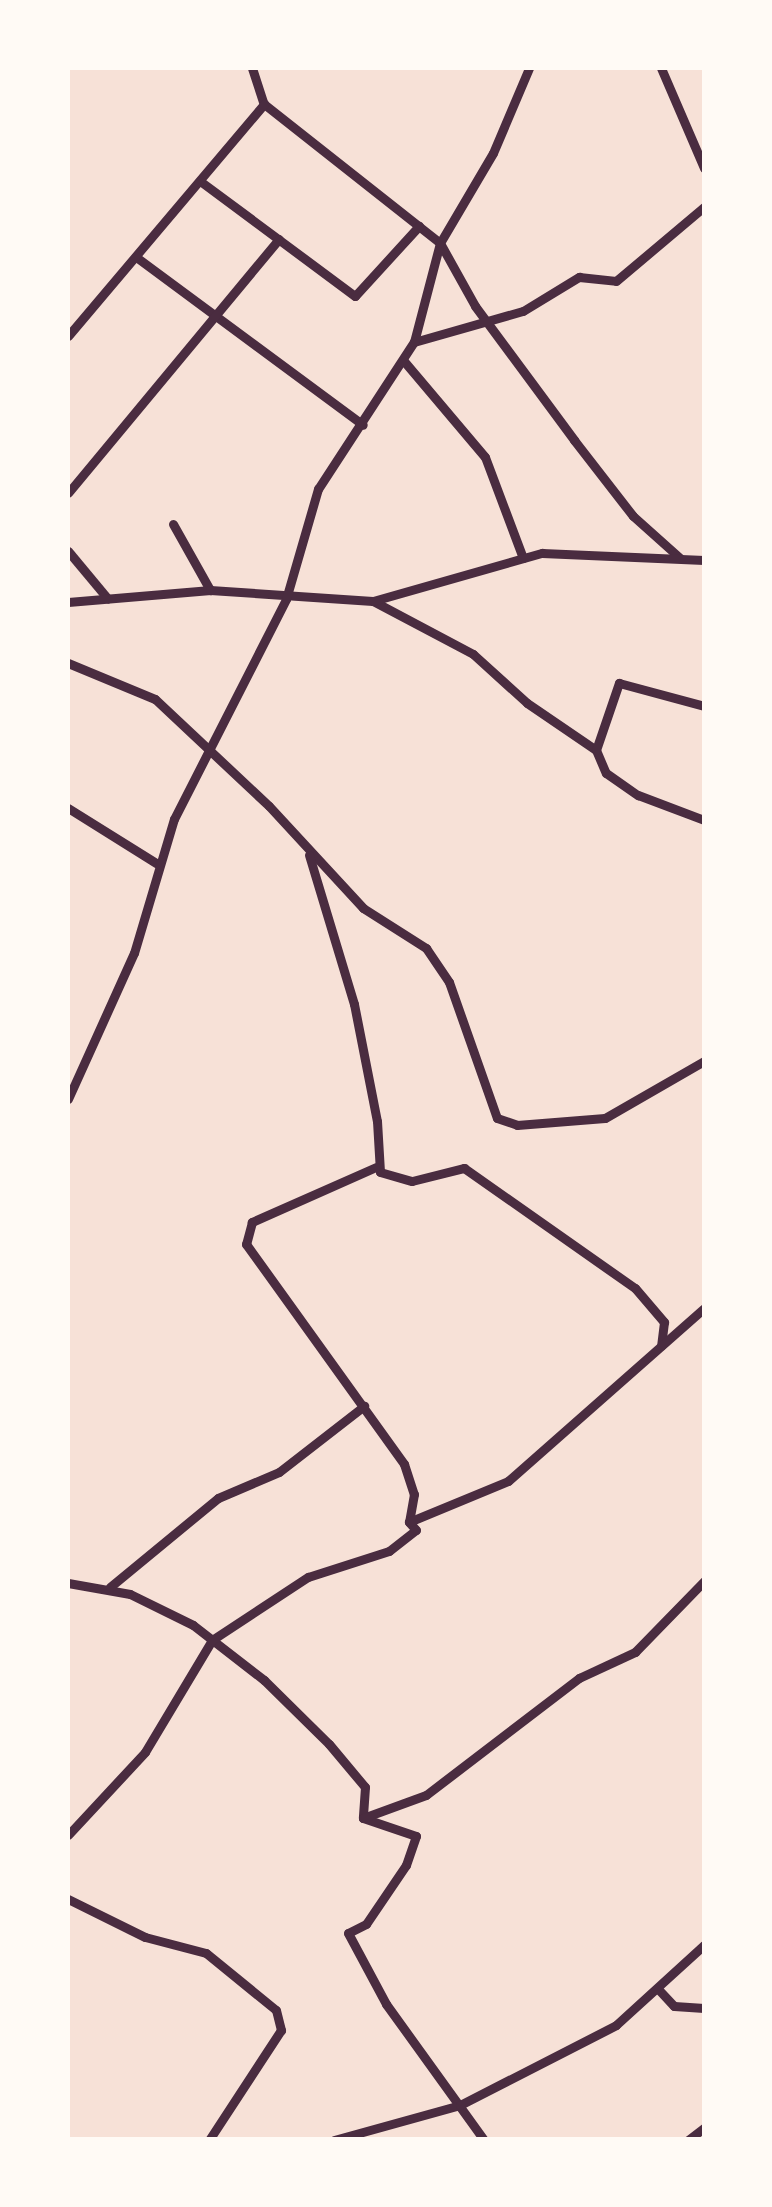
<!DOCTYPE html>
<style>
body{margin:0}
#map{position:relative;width:772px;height:2207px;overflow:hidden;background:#f7e1d7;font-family:Overpass,sans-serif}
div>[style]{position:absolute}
.minor>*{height:9px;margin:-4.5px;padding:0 4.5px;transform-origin:4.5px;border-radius:4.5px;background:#4a2c40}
span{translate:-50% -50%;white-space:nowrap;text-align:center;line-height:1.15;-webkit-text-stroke:10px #fffaf5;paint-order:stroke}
.frame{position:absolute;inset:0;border:70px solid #fffaf5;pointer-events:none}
</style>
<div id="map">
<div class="minor">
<div style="left:252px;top:68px;width:38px;rotate:72deg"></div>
<div style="left:264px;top:104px;width:224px;rotate:38.3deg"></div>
<div style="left:440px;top:243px;width:72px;rotate:60.9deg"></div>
<div style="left:475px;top:306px;width:167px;rotate:53.5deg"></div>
<div style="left:574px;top:440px;width:96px;rotate:52.2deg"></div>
<div style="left:633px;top:516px;width:63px;rotate:41.8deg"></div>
<div style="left:661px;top:68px;width:109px;rotate:66.7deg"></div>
<div style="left:200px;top:181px;width:193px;rotate:36.6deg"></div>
<div style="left:355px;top:296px;width:95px;rotate:-47.6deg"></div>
<div style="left:136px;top:257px;width:282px;rotate:36.5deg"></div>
<div style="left:68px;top:336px;width:304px;rotate:-49.8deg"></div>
<div style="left:414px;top:342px;width:113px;rotate:-15.9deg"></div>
<div style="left:523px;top:311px;width:66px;rotate:-31.3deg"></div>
<div style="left:579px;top:277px;width:37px;rotate:6deg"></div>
<div style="left:616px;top:281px;width:115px;rotate:-40.1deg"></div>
<div style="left:403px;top:360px;width:127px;rotate:49.8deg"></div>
<div style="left:485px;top:457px;width:108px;rotate:69.4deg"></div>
<div style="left:68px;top:493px;width:330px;rotate:-50.3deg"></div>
<div style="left:173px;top:524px;width:76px;rotate:60.7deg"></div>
<div style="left:68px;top:551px;width:62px;rotate:50.2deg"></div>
<div style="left:373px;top:601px;width:113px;rotate:27.9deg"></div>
<div style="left:473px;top:654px;width:73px;rotate:42.2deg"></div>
<div style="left:527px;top:703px;width:83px;rotate:34.3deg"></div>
<div style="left:596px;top:750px;width:25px;rotate:67deg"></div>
<div style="left:606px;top:773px;width:39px;rotate:35deg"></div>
<div style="left:638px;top:795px;width:71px;rotate:20.7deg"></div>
<div style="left:68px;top:602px;width:143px;rotate:-4.8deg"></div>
<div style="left:210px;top:590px;width:163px;rotate:3.9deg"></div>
<div style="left:373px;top:601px;width:176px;rotate:-15.9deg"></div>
<div style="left:542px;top:553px;width:162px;rotate:2.5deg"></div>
<div style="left:68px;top:663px;width:94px;rotate:22.5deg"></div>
<div style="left:155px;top:699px;width:156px;rotate:43.2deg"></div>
<div style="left:269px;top:806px;width:139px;rotate:47.3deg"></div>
<div style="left:363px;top:908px;width:75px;rotate:32.4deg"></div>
<div style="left:426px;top:948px;width:41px;rotate:55.9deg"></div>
<div style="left:449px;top:982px;width:144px;rotate:70.6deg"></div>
<div style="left:497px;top:1118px;width:21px;rotate:19deg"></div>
<div style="left:517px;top:1125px;width:88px;rotate:-4.5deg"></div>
<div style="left:605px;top:1118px;width:114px;rotate:-29.9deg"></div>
<div style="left:596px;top:750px;width:71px;rotate:-71.1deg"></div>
<div style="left:619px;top:683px;width:88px;rotate:15.1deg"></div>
<div style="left:68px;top:808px;width:104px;rotate:32deg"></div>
<div style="left:309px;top:855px;width:156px;rotate:73.2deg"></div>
<div style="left:354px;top:1004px;width:119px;rotate:78.9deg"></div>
<div style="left:377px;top:1121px;width:51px;rotate:86.6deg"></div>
<div style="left:380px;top:1172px;width:33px;rotate:16deg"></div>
<div style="left:412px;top:1181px;width:54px;rotate:-14deg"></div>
<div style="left:464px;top:1168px;width:209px;rotate:35.1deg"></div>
<div style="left:635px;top:1288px;width:45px;rotate:49.5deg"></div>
<div style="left:664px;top:1322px;width:24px;rotate:97deg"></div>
<div style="left:68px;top:1099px;width:160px;rotate:-65.7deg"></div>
<div style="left:134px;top:953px;width:140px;rotate:-73.4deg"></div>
<div style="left:174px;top:819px;width:247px;rotate:-63deg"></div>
<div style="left:286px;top:599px;width:115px;rotate:-73.8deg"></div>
<div style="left:318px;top:489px;width:176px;rotate:-56.9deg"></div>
<div style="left:414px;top:342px;width:102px;rotate:-75.3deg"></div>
<div style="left:440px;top:243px;width:104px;rotate:-59.5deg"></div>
<div style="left:493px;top:153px;width:92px;rotate:-67deg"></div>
<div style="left:376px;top:1167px;width:136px;rotate:156.1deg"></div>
<div style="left:252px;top:1222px;width:23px;rotate:105deg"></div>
<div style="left:246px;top:1244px;width:271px;rotate:54.3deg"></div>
<div style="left:404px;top:1464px;width:32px;rotate:72deg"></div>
<div style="left:414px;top:1494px;width:28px;rotate:100deg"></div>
<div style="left:68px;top:1583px;width:63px;rotate:10.1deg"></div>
<div style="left:130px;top:1594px;width:70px;rotate:26.2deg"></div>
<div style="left:193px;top:1625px;width:90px;rotate:37.8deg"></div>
<div style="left:264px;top:1680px;width:91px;rotate:44.6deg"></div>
<div style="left:329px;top:1744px;width:56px;rotate:50.1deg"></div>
<div style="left:365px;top:1787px;width:31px;rotate:94deg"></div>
<div style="left:363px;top:1818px;width:56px;rotate:18.8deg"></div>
<div style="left:416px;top:1836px;width:31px;rotate:109deg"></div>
<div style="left:406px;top:1865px;width:71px;rotate:124.1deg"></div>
<div style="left:366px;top:1924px;width:20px;rotate:153deg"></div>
<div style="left:348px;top:1933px;width:81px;rotate:61.8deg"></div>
<div style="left:386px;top:2004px;width:168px;rotate:54.2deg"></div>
<div style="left:110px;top:1587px;width:140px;rotate:-39.5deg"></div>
<div style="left:218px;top:1498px;width:66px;rotate:-23.1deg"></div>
<div style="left:279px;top:1472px;width:108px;rotate:-37.8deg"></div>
<div style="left:363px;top:1818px;width:67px;rotate:-20.1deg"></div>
<div style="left:426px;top:1795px;width:193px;rotate:-37.4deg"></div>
<div style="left:579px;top:1678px;width:62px;rotate:-24.9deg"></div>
<div style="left:635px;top:1652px;width:99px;rotate:-45.8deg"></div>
<div style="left:68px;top:1835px;width:113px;rotate:-47.1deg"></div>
<div style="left:145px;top:1752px;width:131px;rotate:-59.1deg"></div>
<div style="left:212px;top:1640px;width:115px;rotate:-33.3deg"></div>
<div style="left:308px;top:1577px;width:85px;rotate:-17.8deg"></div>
<div style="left:389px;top:1551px;width:34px;rotate:-38deg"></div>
<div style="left:416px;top:1530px;width:11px;rotate:-131deg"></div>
<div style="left:409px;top:1522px;width:107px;rotate:-22.5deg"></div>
<div style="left:508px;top:1481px;width:261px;rotate:-41.4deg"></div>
<div style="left:68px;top:1899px;width:86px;rotate:26.3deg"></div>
<div style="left:145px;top:1937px;width:63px;rotate:14.7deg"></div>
<div style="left:206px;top:1953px;width:90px;rotate:39.2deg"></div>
<div style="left:276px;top:2010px;width:21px;rotate:76deg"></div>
<div style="left:281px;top:2030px;width:131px;rotate:123.2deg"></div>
<div style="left:659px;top:1990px;width:22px;rotate:47deg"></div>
<div style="left:674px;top:2006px;width:30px;rotate:4deg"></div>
<div style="left:334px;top:2140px;width:131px;rotate:-15.5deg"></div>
<div style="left:460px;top:2105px;width:175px;rotate:-27.1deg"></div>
<div style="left:616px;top:2025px;width:119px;rotate:-42.3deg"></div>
<div style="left:688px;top:2140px;width:20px;rotate:-37deg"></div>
</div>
<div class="frame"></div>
</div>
